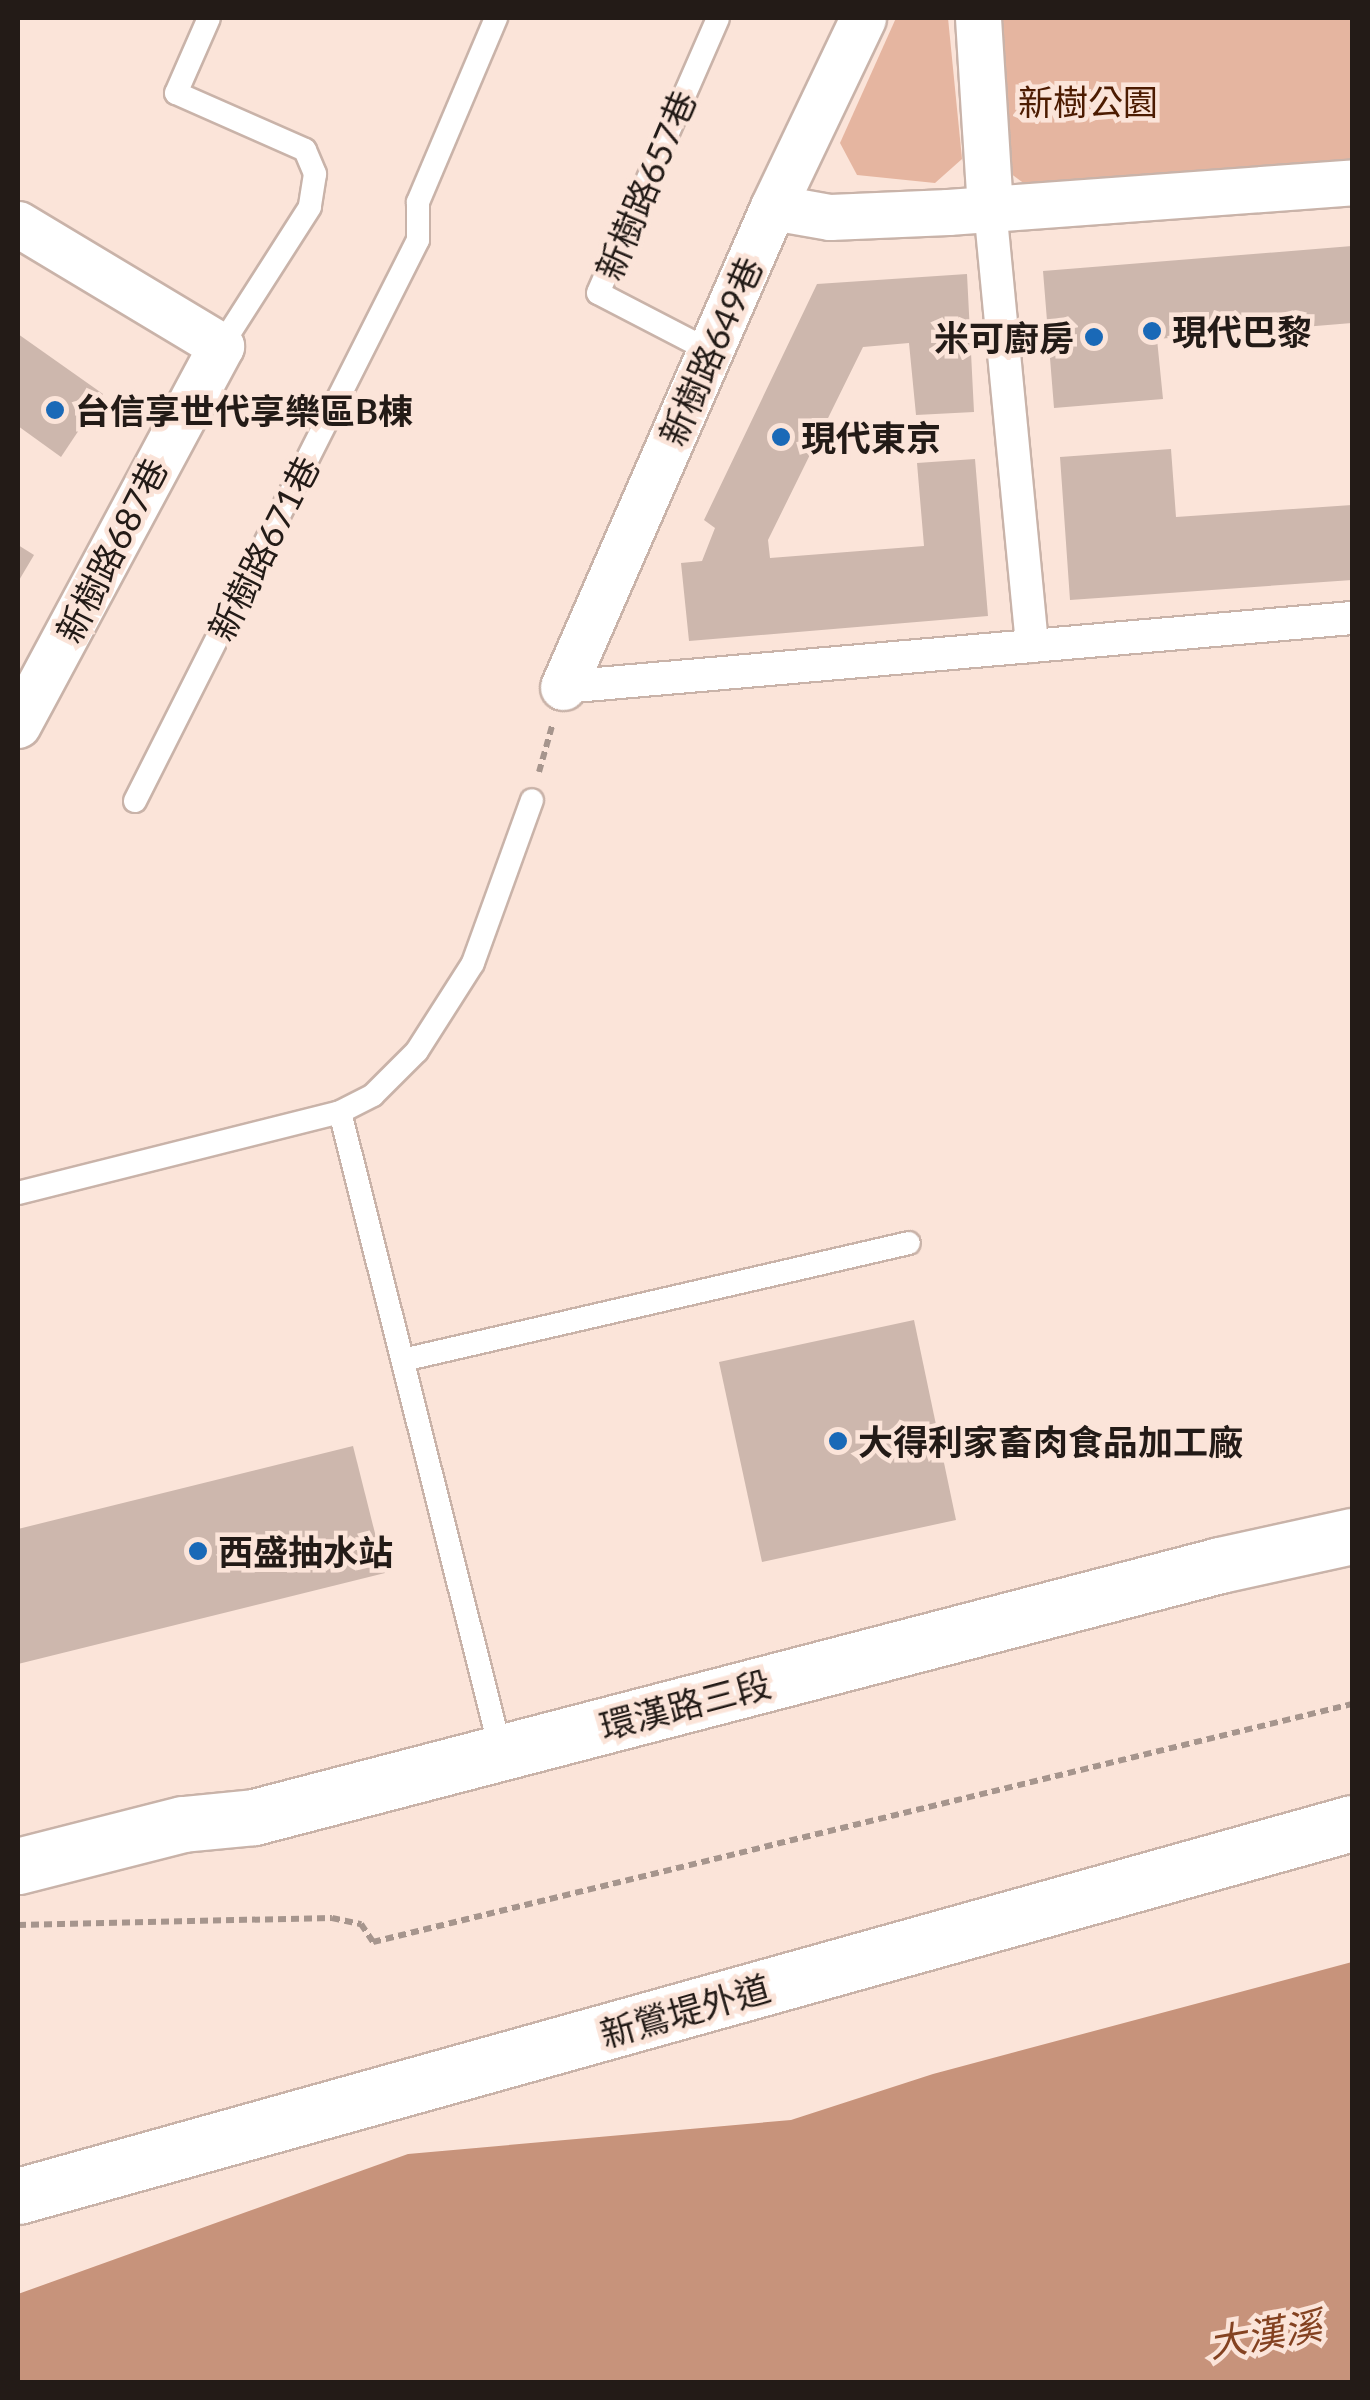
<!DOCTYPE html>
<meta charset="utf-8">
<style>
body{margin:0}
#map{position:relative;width:1370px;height:2400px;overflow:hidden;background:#fbe4d9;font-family:Lato,"Noto Sans TC",sans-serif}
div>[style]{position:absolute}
.green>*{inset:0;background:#e5b5a0}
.water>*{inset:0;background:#c7937b}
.building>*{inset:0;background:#cdb7ad}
.path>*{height:6px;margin-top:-3px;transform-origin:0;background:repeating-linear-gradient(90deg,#a6958d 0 8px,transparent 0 13px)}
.roads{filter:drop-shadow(2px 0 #c9b3a9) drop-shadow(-2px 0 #c9b3a9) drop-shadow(0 2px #c9b3a9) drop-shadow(0 -2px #c9b3a9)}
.service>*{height:22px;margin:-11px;padding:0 11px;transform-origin:11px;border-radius:11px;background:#fff}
.pedestrian>*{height:32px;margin:-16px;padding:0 16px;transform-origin:16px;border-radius:16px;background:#fff}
.minor>*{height:45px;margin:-22.5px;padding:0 22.5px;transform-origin:22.5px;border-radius:22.5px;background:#fff}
.tertiary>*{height:55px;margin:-27.5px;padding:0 27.5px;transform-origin:27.5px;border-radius:27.5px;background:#fff}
.dots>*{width:28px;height:28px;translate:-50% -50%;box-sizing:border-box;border:5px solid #fbe4d9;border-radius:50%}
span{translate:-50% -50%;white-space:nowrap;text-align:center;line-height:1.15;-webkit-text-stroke:9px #fbe4d9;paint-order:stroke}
.park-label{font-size:35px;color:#4c1b01}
.street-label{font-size:35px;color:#231b17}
.poi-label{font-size:35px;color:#231b17;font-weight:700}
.left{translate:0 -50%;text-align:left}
.right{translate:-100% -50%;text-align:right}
.water-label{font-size:38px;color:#844221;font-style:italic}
.frame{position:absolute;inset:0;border:20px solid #231b17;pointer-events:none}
</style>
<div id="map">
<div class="green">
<div style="clip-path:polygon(896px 18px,948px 18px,962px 159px,935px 183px,857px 175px,840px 143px)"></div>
<div style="clip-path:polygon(997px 18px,1352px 18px,1352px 164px,1033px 190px,1006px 170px)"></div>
</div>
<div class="water">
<div style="clip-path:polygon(1352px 1962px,1352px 2382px,18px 2382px,18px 2294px,408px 2154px,791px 2120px,933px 2074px)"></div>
</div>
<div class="building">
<div style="clip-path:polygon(1352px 246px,1352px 323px,1157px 339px,1163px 399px,1054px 408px,1043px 271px)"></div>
<div style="clip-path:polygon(967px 274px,974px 412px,916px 415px,909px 343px,863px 347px,768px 540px,770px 558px,924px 546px,917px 463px,975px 459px,988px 616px,689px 641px,681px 563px,702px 561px,715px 528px,704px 520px,817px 284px)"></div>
<div style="clip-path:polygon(18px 334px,103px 394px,61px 457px,18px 426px)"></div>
<div style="clip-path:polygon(1171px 449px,1176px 517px,1352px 505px,1352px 580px,1070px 600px,1060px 457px)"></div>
<div style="clip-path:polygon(18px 545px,34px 555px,18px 582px)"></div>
<div style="clip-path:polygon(914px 1320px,956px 1520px,762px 1562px,719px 1362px)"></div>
<div style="clip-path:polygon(353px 1446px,385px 1573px,18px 1664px,18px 1529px)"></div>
</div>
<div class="path">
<div style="left:539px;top:772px;width:48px;rotate:-74.2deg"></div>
<div style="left:18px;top:1925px;width:314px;rotate:-1.3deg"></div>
<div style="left:332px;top:1918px;width:30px;rotate:12deg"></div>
<div style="left:361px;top:1924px;width:22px;rotate:56deg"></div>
<div style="left:373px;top:1942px;width:1008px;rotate:-13.66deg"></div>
</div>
<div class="roads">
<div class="service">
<div style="left:209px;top:18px;width:82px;rotate:113.7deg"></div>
<div style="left:176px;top:93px;width:141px;rotate:23.8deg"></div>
<div style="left:305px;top:150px;width:26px;rotate:67deg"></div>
<div style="left:315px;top:174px;width:33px;rotate:99deg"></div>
<div style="left:310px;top:207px;width:165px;rotate:122.6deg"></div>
<div style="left:710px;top:351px;width:126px;rotate:-152.6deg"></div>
<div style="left:598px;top:293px;width:300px;rotate:-66.4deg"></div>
<div style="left:135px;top:801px;width:628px;rotate:-63.23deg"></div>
<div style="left:418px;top:240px;width:38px;rotate:-90deg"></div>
<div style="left:418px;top:202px;width:200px;rotate:-67deg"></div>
<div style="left:340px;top:1112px;width:660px;rotate:75.88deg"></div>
<div style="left:18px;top:1193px;width:332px;rotate:-14.1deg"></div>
<div style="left:340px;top:1112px;width:37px;rotate:-27deg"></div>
<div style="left:373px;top:1095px;width:62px;rotate:-45deg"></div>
<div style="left:417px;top:1051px;width:104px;rotate:-57.5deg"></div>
<div style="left:473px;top:963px;width:173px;rotate:-70.1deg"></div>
<div style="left:403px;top:1360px;width:519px;rotate:-13.02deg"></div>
</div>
<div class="pedestrian">
<div style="left:990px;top:208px;width:440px;rotate:84.5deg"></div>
<div style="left:563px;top:687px;width:792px;rotate:-5deg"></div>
</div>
<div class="minor">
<div style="left:978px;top:18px;width:190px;rotate:86.4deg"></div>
<div style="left:773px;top:207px;width:58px;rotate:10deg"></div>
<div style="left:830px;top:217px;width:118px;rotate:-2.4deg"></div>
<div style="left:948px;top:212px;width:405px;rotate:-4.2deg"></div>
<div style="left:18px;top:224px;width:237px;rotate:31deg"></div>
<div style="left:221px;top:346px;width:430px;rotate:118.2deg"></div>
<div style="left:563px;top:687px;width:524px;rotate:-66.37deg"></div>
<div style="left:773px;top:207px;width:209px;rotate:-64.5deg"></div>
</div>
<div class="tertiary">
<div style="left:18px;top:1866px;width:170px;rotate:-14.3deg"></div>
<div style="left:183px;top:1824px;width:71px;rotate:-5.6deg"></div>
<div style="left:254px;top:1817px;width:998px;rotate:-14.62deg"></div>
<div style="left:1220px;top:1565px;width:135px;rotate:-12.4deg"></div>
<div style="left:18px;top:2196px;width:1385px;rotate:-15.62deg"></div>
</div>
</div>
<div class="dots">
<div style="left:1152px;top:331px;background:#1a69b7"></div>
<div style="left:1094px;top:337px;background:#1a69b7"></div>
<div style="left:55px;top:410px;background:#1a69b7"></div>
<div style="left:781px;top:437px;background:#1a69b7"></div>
<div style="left:838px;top:1441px;background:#1a69b7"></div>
<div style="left:198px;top:1551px;background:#1a69b7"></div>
</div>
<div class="park-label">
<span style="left:1088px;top:101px">新樹公園</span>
</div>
<div class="street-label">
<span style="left:645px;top:185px;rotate:-67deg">新樹路657巷</span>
<span style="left:710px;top:351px;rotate:-66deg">新樹路649巷</span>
<span style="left:263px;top:548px;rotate:-63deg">新樹路671巷</span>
<span style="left:111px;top:550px;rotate:-63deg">新樹路687巷</span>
<span style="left:685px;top:1704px;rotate:-15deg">環漢路三段</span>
<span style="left:685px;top:2010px;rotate:-16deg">新鶯堤外道</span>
</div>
<div class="poi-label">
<span class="left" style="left:1172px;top:331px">現代巴黎</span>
<span class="right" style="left:1074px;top:337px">米可廚房</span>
<span class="left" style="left:75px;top:410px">台信享世代享樂區B棟</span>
<span class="left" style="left:801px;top:437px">現代東京</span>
<span class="left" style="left:858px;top:1441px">大得利家畜肉食品加工廠</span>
<span class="left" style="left:218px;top:1551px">西盛抽水站</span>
</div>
<div class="water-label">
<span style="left:1265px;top:2334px;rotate:-10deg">大漢溪</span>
</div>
<div class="frame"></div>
</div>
